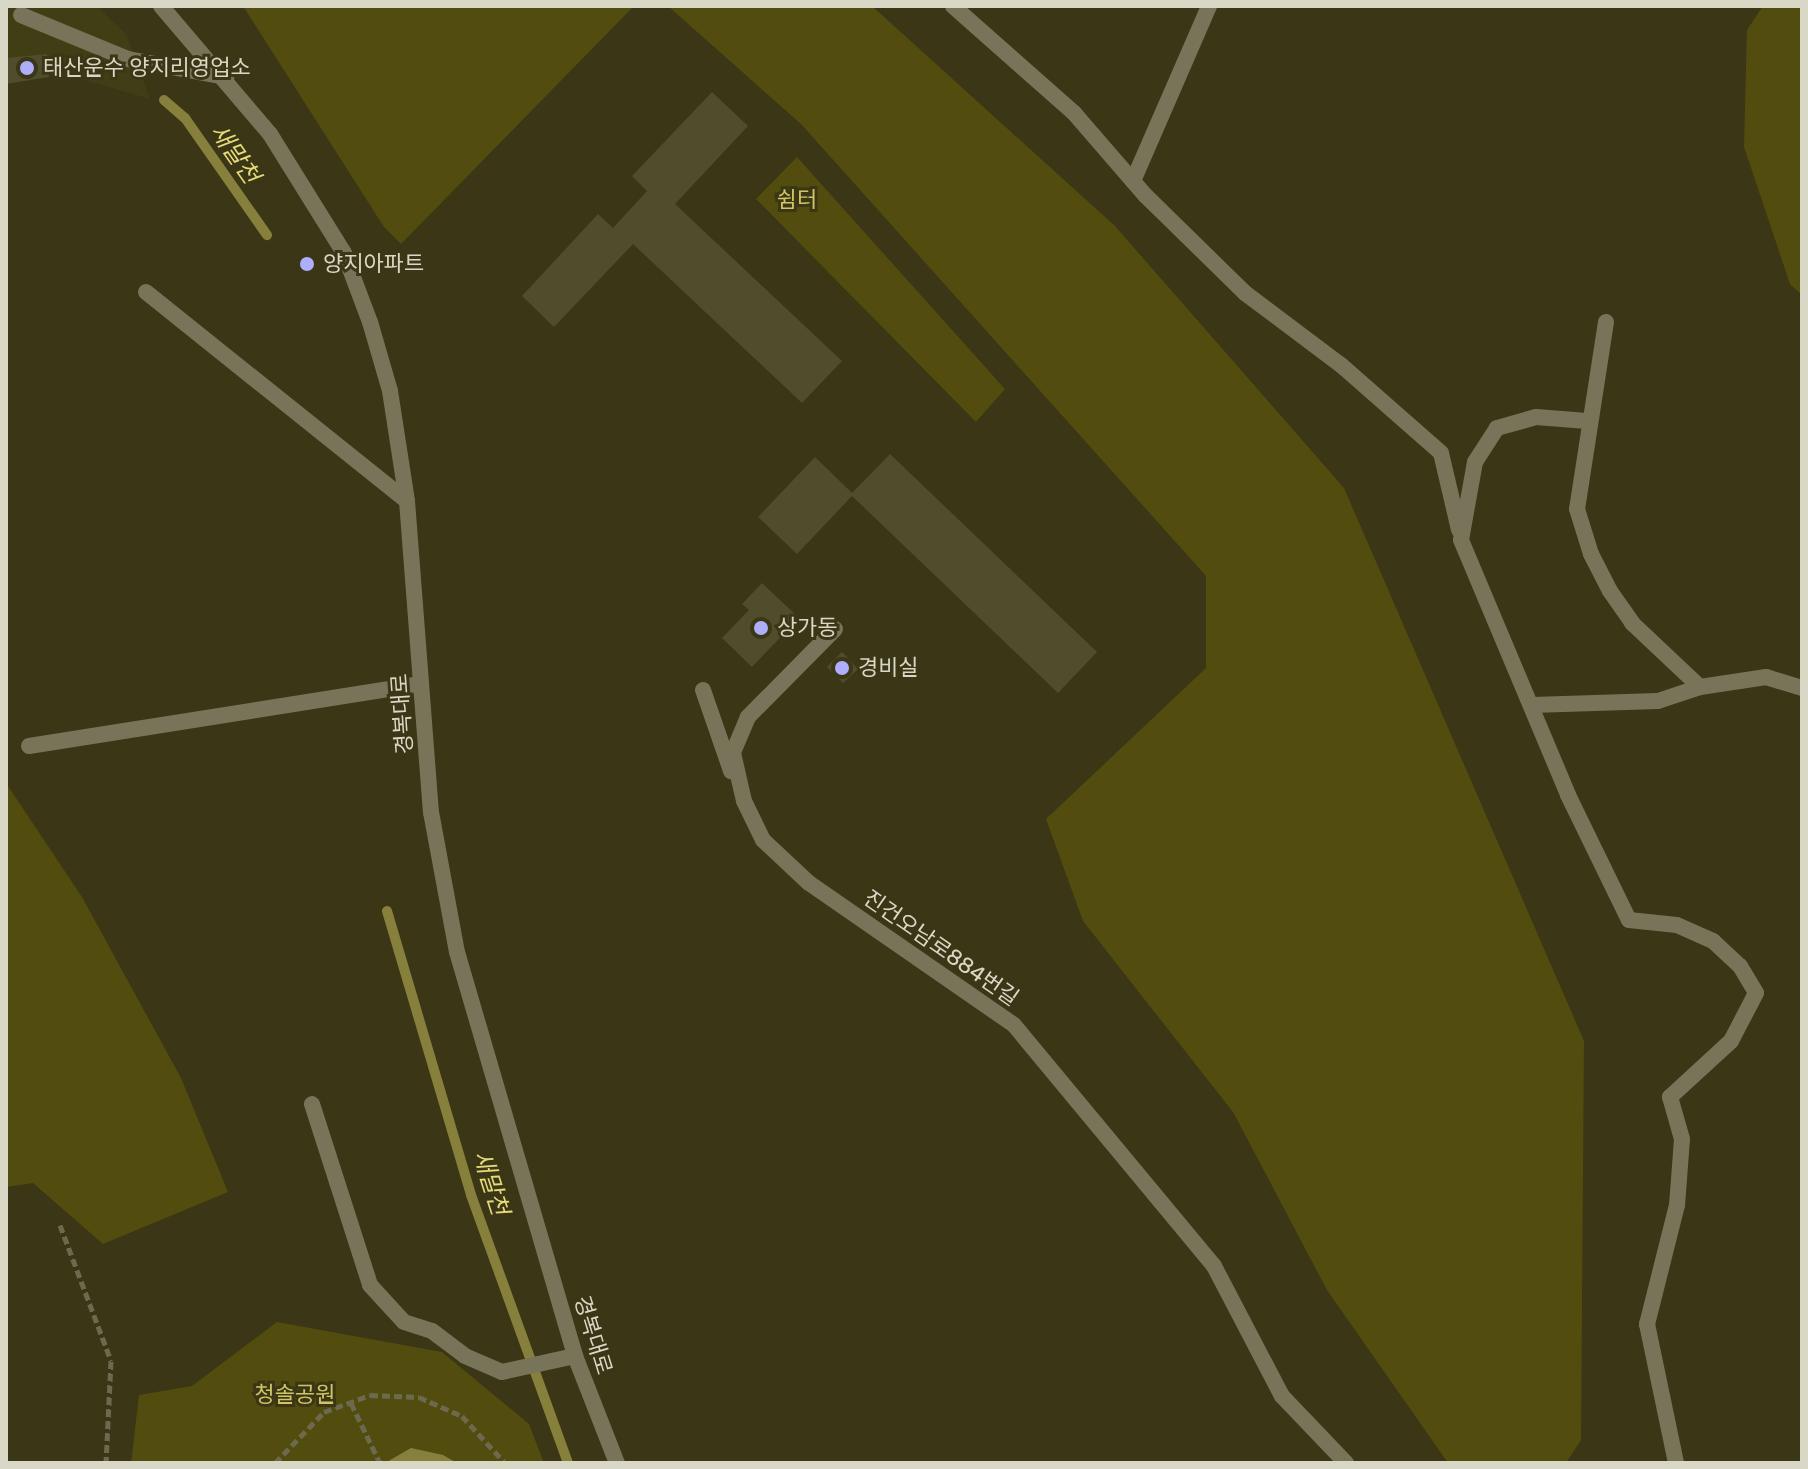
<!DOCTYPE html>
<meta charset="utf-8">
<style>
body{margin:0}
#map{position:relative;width:1808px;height:1469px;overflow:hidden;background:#3a3616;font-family:Rubik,"Noto Sans KR",sans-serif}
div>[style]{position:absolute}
.built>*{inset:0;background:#413d14}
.green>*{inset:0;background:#524c0f}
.water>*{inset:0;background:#87803c}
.stream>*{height:10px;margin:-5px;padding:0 5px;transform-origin:5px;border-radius:5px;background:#87803c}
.building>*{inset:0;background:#504d2d}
.path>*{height:5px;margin-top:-2.5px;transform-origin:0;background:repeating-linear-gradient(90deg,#6d694e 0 8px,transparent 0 12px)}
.service>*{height:16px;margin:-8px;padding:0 8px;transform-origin:8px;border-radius:8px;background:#777459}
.minor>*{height:16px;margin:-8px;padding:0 8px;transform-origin:8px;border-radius:8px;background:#777459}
.tertiary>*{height:16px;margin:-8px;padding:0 8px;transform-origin:8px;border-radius:8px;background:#777459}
.dots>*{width:22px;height:22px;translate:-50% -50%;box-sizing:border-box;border:4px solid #3a3616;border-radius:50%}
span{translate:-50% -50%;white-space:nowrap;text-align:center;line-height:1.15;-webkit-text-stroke:6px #3a3616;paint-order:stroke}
.poi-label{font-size:22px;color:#d9d7c5}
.left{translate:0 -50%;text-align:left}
.park-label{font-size:22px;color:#cfc564}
.street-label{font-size:22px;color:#d9d7c5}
.water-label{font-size:24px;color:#e5da7a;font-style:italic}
.frame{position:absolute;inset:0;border:8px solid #d9d7c5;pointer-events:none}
</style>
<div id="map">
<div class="built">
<div style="clip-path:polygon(6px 6px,97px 6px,127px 35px,150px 99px,49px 70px,6px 78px)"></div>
</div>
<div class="green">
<div style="clip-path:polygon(243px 6px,634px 6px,401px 244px,384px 227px)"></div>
<div style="clip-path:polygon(668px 6px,872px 6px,1115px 226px,1344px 488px,1584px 1041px,1581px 1440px,1566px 1463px,1448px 1463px,1327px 1290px,1233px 1112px,1083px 921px,1046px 819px,1206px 668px,1206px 576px,801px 124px)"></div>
<div style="clip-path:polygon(1763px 6px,1802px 6px,1802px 295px,1790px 284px,1744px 147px,1747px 30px)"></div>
<div style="clip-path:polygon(797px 157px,1005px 389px,976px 422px,756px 199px)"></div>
<div style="clip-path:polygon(6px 783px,82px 897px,181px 1078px,228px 1192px,103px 1244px,33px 1183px,6px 1187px)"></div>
<div style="clip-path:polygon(277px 1322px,442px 1352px,529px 1424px,544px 1463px,131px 1463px,139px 1395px,192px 1386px)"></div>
</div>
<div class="water">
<div style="clip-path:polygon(411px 1448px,443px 1455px,457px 1463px,385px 1463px)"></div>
</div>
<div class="stream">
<div style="left:164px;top:100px;width:28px;rotate:41deg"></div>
<div style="left:185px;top:118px;width:143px;rotate:55deg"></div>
<div style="left:387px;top:911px;width:296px;rotate:73.5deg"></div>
<div style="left:471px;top:1195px;width:285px;rotate:70.1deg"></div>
</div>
<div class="building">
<div style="clip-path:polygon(47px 54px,49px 77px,6px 84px,6px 58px)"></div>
<div style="clip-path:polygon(712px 92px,748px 126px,675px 204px,842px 361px,802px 403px,633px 244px,554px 327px,522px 296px,598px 214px,613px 228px,647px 191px,632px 176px)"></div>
<div style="clip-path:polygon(890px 454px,1097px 652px,1058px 693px,852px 496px,797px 554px,758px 517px,815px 457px,852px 493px)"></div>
<div style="clip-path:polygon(762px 583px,799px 618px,752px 667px,722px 638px,749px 610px,742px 604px)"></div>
<div style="clip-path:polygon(842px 652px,858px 669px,843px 683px,827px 667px)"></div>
</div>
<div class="path">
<div style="left:60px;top:1225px;width:145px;rotate:69.4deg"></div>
<div style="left:111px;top:1361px;width:102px;rotate:92.8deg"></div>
<div style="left:351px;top:1403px;width:67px;rotate:64.2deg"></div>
<div style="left:275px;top:1463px;width:71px;rotate:-46.1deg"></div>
<div style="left:324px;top:1412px;width:49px;rotate:-20.3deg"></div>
<div style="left:370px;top:1395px;width:49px;rotate:2.3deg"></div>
<div style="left:419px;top:1397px;width:47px;rotate:23.8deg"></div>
<div style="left:462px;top:1416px;width:64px;rotate:47.5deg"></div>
</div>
<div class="service">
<div style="left:953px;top:6px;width:162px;rotate:41.5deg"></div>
<div style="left:1074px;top:113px;width:110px;rotate:49.1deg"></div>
<div style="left:1146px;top:196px;width:139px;rotate:44.4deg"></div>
<div style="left:1245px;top:293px;width:120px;rotate:36.9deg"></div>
<div style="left:1341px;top:365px;width:133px;rotate:41.3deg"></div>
<div style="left:1441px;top:453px;width:79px;rotate:76.8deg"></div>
<div style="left:21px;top:15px;width:116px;rotate:22.4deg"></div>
<div style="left:128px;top:59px;width:100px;rotate:10.4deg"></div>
<div style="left:1133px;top:181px;width:191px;rotate:-66.5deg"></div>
<div style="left:146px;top:292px;width:334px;rotate:38.7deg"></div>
<div style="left:1606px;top:322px;width:189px;rotate:98.8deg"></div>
<div style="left:1577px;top:509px;width:47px;rotate:72.7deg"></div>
<div style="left:1591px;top:554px;width:42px;rotate:62.8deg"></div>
<div style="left:1610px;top:591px;width:39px;rotate:55deg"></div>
<div style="left:1632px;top:623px;width:93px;rotate:43.3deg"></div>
<div style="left:1587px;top:421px;width:51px;rotate:-175.5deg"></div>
<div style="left:1536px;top:417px;width:41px;rotate:164.2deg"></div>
<div style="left:1497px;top:428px;width:40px;rotate:122.9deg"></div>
<div style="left:1475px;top:462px;width:79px;rotate:100.2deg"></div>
<div style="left:1461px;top:540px;width:277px;rotate:67.2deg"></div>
<div style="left:1568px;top:795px;width:139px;rotate:64deg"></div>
<div style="left:1629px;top:920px;width:48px;rotate:5.9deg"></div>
<div style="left:1677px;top:925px;width:39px;rotate:24deg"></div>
<div style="left:1713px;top:941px;width:37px;rotate:43deg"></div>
<div style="left:1740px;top:966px;width:31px;rotate:59deg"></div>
<div style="left:1756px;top:993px;width:54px;rotate:117.5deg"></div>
<div style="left:1731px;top:1041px;width:83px;rotate:137.4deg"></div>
<div style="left:1670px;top:1097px;width:44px;rotate:74.1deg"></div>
<div style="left:1682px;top:1139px;width:66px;rotate:94.3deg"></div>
<div style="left:1677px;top:1205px;width:123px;rotate:104.1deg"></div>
<div style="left:1647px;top:1324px;width:142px;rotate:78.2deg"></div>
<div style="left:1532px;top:705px;width:126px;rotate:-1.8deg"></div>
<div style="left:1658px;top:701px;width:44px;rotate:-18.4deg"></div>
<div style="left:1700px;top:687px;width:67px;rotate:-8.6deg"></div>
<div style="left:1766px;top:677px;width:38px;rotate:17deg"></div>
<div style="left:29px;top:746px;width:397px;rotate:-9deg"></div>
<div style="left:312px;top:1104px;width:190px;rotate:72.2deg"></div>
<div style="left:370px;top:1285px;width:50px;rotate:47.4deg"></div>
<div style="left:404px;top:1322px;width:29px;rotate:18deg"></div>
<div style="left:432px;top:1331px;width:41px;rotate:37.1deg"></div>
<div style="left:465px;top:1356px;width:40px;rotate:23.4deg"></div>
<div style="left:502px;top:1372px;width:75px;rotate:-12.4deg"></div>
</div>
<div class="minor">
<div style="left:835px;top:629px;width:124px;rotate:134.7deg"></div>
<div style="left:748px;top:717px;width:39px;rotate:113deg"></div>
<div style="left:733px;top:753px;width:49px;rotate:77.1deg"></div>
<div style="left:744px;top:801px;width:43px;rotate:64deg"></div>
<div style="left:763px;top:840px;width:63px;rotate:43.1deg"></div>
<div style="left:809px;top:883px;width:249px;rotate:34.7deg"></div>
<div style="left:1014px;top:1025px;width:313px;rotate:50.3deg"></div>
<div style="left:1214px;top:1266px;width:147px;rotate:62.4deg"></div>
<div style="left:1282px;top:1396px;width:93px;rotate:46.3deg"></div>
<div style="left:703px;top:690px;width:86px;rotate:70.9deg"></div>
</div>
<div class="tertiary">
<div style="left:161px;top:6px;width:168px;rotate:49.6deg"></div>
<div style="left:270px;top:134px;width:140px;rotate:58.1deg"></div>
<div style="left:344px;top:253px;width:74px;rotate:69.4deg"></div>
<div style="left:370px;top:322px;width:72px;rotate:73.8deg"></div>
<div style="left:390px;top:391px;width:111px;rotate:81.2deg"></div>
<div style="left:407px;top:501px;width:312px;rotate:85.6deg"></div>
<div style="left:431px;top:812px;width:142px;rotate:79.5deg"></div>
<div style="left:457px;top:952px;width:421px;rotate:73.7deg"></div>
<div style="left:575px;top:1356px;width:115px;rotate:68.6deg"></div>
</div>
<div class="dots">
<div style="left:27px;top:68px;background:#aeaefb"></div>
<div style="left:307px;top:264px;background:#aeaefb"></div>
<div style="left:761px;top:628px;background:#aeaefb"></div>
<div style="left:842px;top:668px;background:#aeaefb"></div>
</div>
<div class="poi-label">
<span class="left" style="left:43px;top:68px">태산운수 양지리영업소</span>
<span class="left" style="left:323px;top:264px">양지아파트</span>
<span class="left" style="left:777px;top:628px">상가동</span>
<span class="left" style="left:858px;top:668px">경비실</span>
</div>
<div class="park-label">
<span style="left:797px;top:200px">쉼터</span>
<span style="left:295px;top:1395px">청솔공원</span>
</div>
<div class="street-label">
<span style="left:402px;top:714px;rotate:-94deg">경복대로</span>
<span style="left:941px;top:948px;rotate:35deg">진건오남로884번길</span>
<span style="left:593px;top:1335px;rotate:73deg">경복대로</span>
</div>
<div class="water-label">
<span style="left:234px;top:154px;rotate:55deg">새말천</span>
<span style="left:490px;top:1183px;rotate:72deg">새말천</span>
</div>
<div class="frame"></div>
</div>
